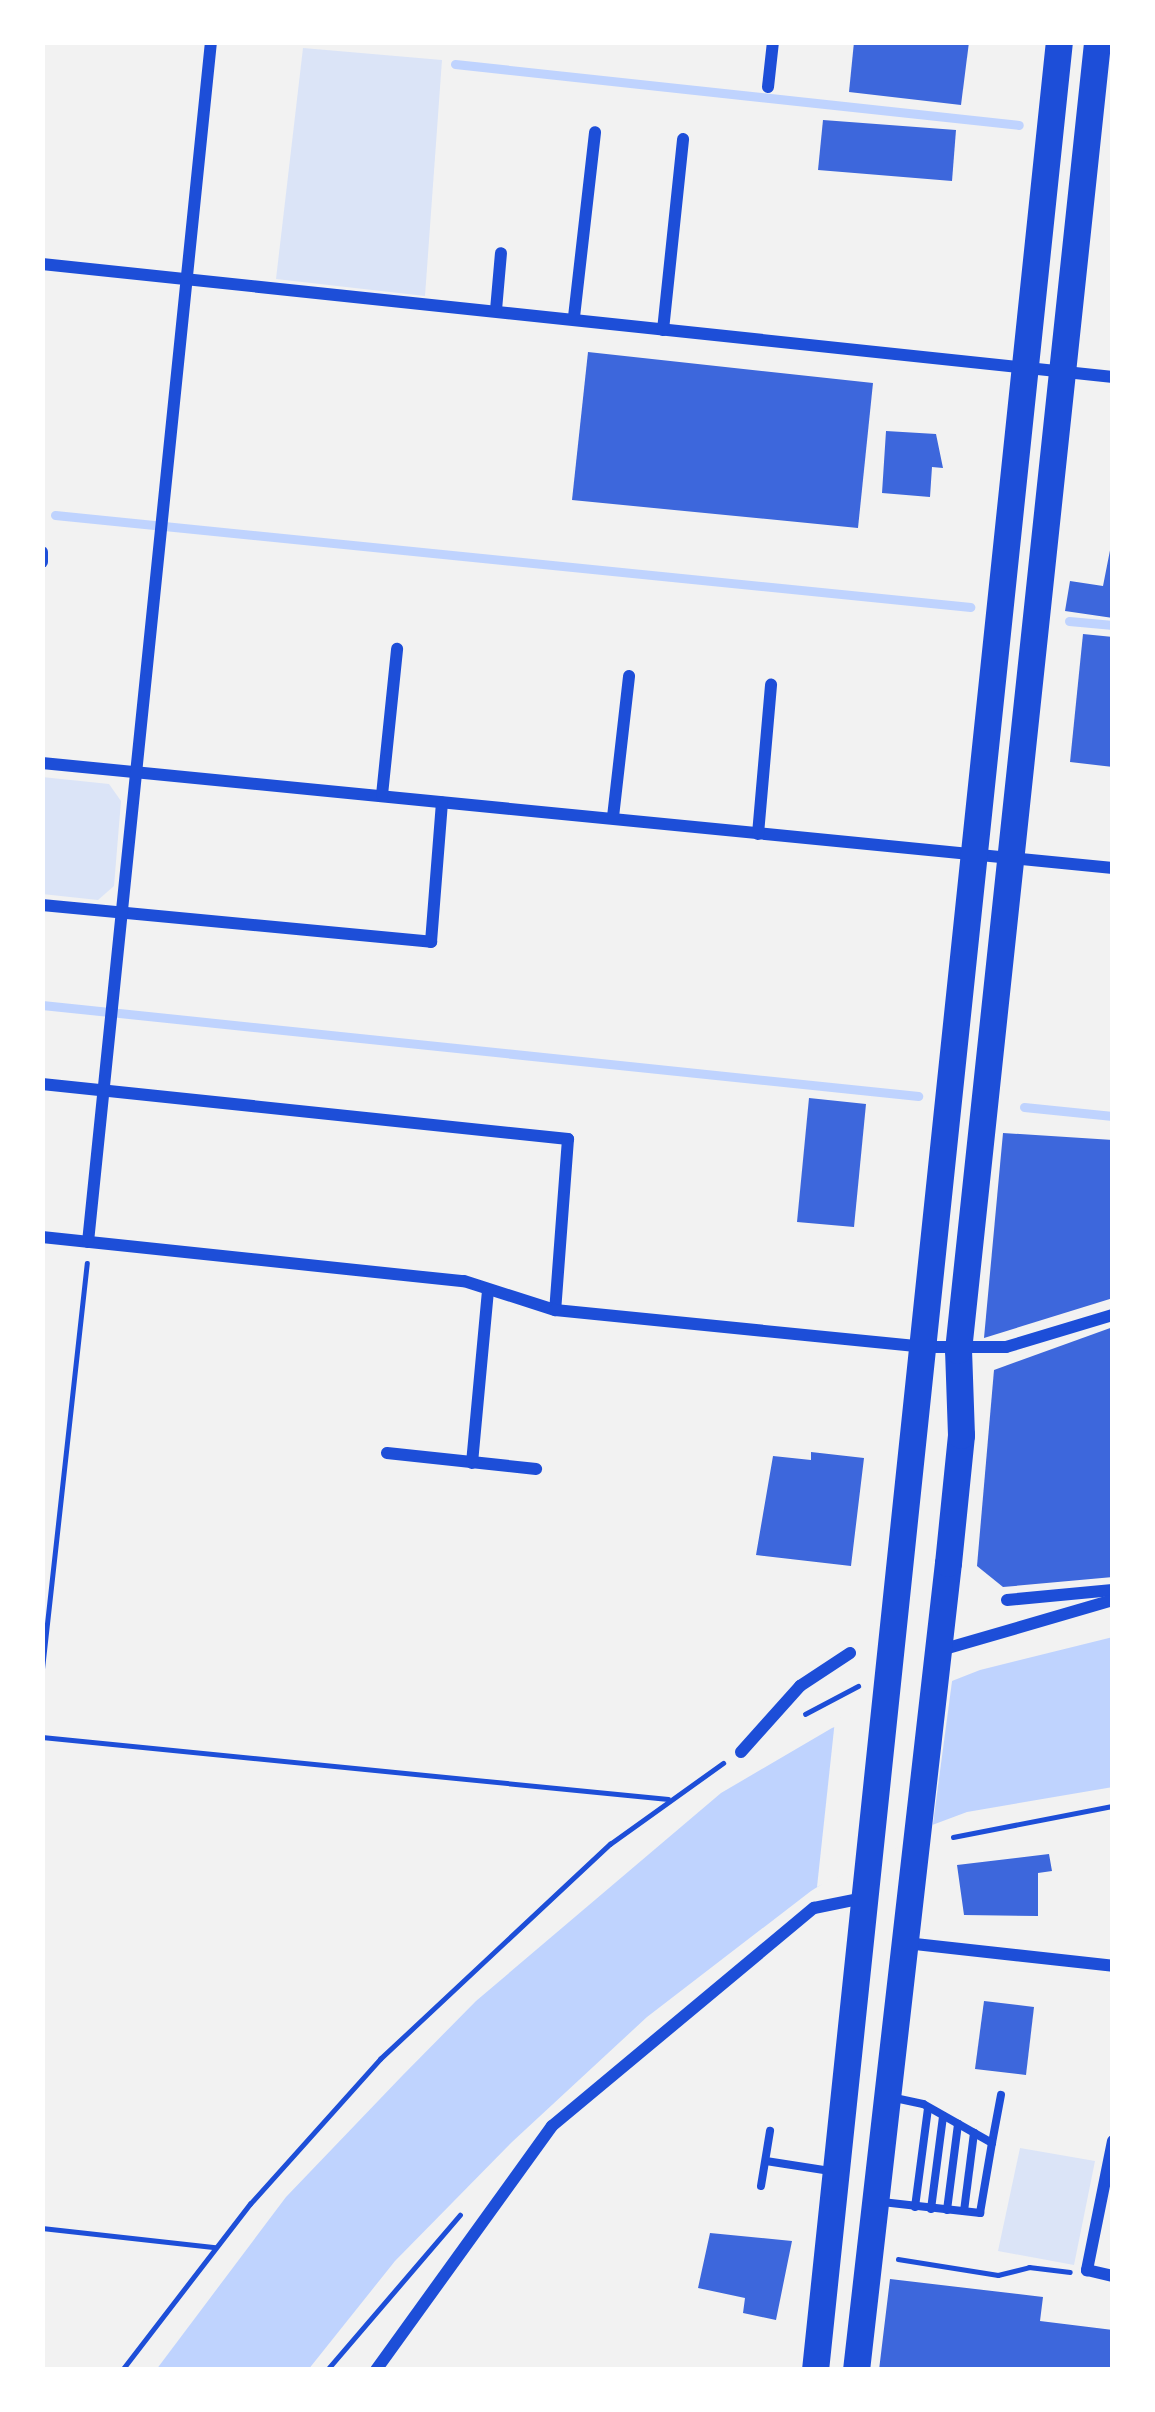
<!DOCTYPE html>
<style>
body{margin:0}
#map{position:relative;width:1155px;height:2412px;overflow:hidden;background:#f2f2f2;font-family:"Fira Sans Condensed",sans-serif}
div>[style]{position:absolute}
.green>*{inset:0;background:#dbe4f7}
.water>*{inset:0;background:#bfd3fe}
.pier>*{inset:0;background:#f2f2f2}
.stream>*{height:9px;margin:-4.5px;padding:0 4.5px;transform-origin:4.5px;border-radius:4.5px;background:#bfd3fe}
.building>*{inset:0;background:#3d67dc}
.path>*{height:4.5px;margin:-2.25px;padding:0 2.25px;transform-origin:2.25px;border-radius:2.25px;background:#1d4ed8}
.service>*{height:8px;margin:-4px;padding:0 4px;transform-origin:4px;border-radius:4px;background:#1d4ed8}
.minor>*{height:12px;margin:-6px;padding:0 6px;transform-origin:6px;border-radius:6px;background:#1d4ed8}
.trunk>*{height:27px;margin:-13.5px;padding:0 13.5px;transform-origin:13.5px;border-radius:13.5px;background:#1d4ed8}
span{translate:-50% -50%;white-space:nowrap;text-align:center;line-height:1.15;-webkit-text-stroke:12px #fff;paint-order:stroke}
.frame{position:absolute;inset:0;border:45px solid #fff;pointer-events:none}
</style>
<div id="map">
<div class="green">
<div style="clip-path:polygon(303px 48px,442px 60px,425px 296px,276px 279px)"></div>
<div style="clip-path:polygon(42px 777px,109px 784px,121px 801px,114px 886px,98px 900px,42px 894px)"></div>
<div style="clip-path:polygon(1020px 2148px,1095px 2161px,1074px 2265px,998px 2251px)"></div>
</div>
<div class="water">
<div style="clip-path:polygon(1113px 1637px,1113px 1787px,967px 1812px,892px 1840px,811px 1891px,647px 2017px,512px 2142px,395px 2261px,308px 2370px,156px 2370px,286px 2197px,402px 2076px,476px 2001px,721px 1793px,832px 1728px,980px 1670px)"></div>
</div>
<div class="pier">
<div style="clip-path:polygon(953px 1674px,932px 1831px,817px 1887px,835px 1720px)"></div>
</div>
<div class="stream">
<div style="left:455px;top:64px;width:567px;rotate:6.17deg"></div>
<div style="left:55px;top:515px;width:920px;rotate:5.74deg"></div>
<div style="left:1069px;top:621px;width:44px;rotate:5.2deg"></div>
<div style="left:42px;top:1005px;width:881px;rotate:5.93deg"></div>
<div style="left:1024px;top:1107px;width:89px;rotate:5.8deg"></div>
</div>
<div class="building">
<div style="clip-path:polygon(854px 42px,969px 42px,961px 105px,849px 92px)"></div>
<div style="clip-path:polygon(823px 120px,956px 130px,952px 181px,818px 170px)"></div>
<div style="clip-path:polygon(588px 352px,873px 383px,858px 528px,572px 500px)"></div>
<div style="clip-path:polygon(886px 431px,936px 434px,943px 468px,932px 467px,930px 497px,882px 493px)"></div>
<div style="clip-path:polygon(1113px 535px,1113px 618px,1065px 611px,1070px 581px,1103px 586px)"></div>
<div style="clip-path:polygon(1083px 634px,1113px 637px,1113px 767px,1070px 762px)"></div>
<div style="clip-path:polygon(809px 1098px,866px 1104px,854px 1227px,797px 1222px)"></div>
<div style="clip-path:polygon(1003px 1133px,1113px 1140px,1113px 1298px,984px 1338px)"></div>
<div style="clip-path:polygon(1113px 1327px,1113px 1577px,1003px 1587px,977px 1566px,994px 1370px)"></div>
<div style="clip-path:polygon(811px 1452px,864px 1458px,851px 1566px,756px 1555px,773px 1456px,811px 1460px)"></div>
<div style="clip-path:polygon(1049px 1854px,1052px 1871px,1038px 1873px,1038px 1916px,964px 1915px,957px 1865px)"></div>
<div style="clip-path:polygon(984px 2001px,1034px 2007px,1026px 2075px,975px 2069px)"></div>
<div style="clip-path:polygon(710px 2233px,792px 2241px,776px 2320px,743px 2313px,745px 2298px,698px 2288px)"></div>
<div style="clip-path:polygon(890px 2279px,1043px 2297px,1040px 2321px,1113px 2330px,1113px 2370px,879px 2370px)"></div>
</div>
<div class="path">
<div style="left:42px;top:1669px;width:408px;rotate:-83.7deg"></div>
<div style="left:805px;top:1714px;width:60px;rotate:-27.8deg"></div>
<div style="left:42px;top:1737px;width:629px;rotate:5.66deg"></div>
<div style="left:953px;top:1837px;width:163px;rotate:-11deg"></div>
<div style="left:42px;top:2228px;width:174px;rotate:6.3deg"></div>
<div style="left:898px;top:2259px;width:101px;rotate:9.1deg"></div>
<div style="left:998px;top:2275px;width:32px;rotate:-14deg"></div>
<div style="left:1029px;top:2267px;width:41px;rotate:7deg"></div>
<div style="left:122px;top:2370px;width:210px;rotate:-52.4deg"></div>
<div style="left:250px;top:2204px;width:195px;rotate:-48.1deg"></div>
<div style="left:380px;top:2059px;width:315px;rotate:-43.1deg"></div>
<div style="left:610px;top:1844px;width:139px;rotate:-35.6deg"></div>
<div style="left:327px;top:2370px;width:204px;rotate:-49.4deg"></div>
</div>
<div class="service">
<div style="left:992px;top:2143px;width:49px;rotate:-79.4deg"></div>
<div style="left:766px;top:2161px;width:65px;rotate:8.9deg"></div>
<div style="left:761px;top:2186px;width:56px;rotate:-80.7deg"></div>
<div style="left:882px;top:2202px;width:99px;rotate:6.4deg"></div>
<div style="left:980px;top:2213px;width:71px;rotate:-80.3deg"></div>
<div style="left:992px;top:2143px;width:79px;rotate:-150.5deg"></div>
<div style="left:923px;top:2104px;width:30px;rotate:-168deg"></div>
<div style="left:915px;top:2207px;width:100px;rotate:-82.5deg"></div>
<div style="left:931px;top:2209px;width:94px;rotate:-82.6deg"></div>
<div style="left:947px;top:2210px;width:87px;rotate:-82.7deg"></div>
<div style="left:964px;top:2211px;width:79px;rotate:-82.7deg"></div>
</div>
<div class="minor">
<div style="left:768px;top:87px;width:45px;rotate:-83.7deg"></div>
<div style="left:42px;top:264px;width:1077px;rotate:6.02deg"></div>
<div style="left:496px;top:310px;width:57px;rotate:-85deg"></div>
<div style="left:574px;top:317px;width:186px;rotate:-83.5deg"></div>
<div style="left:663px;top:330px;width:192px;rotate:-84deg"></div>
<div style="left:42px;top:552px;width:10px;rotate:90deg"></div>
<div style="left:42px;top:763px;width:1076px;rotate:5.6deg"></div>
<div style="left:382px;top:795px;width:147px;rotate:-84.1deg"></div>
<div style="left:613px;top:817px;width:142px;rotate:-83.5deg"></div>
<div style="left:758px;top:834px;width:150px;rotate:-85deg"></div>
<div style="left:42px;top:905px;width:391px;rotate:5.4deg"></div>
<div style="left:431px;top:942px;width:140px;rotate:-85.5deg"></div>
<div style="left:42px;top:1084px;width:529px;rotate:5.97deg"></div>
<div style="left:568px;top:1139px;width:171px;rotate:94.3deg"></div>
<div style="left:42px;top:1237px;width:424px;rotate:6deg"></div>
<div style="left:464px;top:1281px;width:96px;rotate:17.7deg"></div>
<div style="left:555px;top:1310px;width:370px;rotate:5.7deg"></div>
<div style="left:923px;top:1347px;width:83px"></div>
<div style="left:1006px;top:1347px;width:112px;rotate:-16.7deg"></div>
<div style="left:88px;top:1242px;width:1206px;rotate:-84.15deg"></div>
<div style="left:387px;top:1453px;width:150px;rotate:6.1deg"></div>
<div style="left:472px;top:1463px;width:174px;rotate:-84.7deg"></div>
<div style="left:1007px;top:1600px;width:106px;rotate:-5.4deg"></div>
<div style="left:941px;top:1650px;width:179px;rotate:-16.2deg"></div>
<div style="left:741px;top:1752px;width:89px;rotate:-48.2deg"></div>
<div style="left:800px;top:1686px;width:60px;rotate:-33.4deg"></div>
<div style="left:906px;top:1943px;width:208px;rotate:6.3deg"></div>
<div style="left:1113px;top:2141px;width:132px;rotate:101.4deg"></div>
<div style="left:1087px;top:2270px;width:27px;rotate:13deg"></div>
<div style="left:376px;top:2370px;width:301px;rotate:-54.2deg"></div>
<div style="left:552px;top:2126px;width:341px;rotate:-39.8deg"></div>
<div style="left:814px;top:1908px;width:46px;rotate:-11.3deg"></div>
</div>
<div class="trunk">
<div style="left:815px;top:2370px;width:2341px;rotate:-84.02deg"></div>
<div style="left:856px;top:2370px;width:812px;rotate:-83.5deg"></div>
<div style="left:948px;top:1563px;width:129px;rotate:-84.2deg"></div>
<div style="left:961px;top:1435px;width:85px;rotate:-92deg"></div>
<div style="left:958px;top:1350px;width:1315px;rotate:-83.93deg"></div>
</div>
<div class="frame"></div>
</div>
